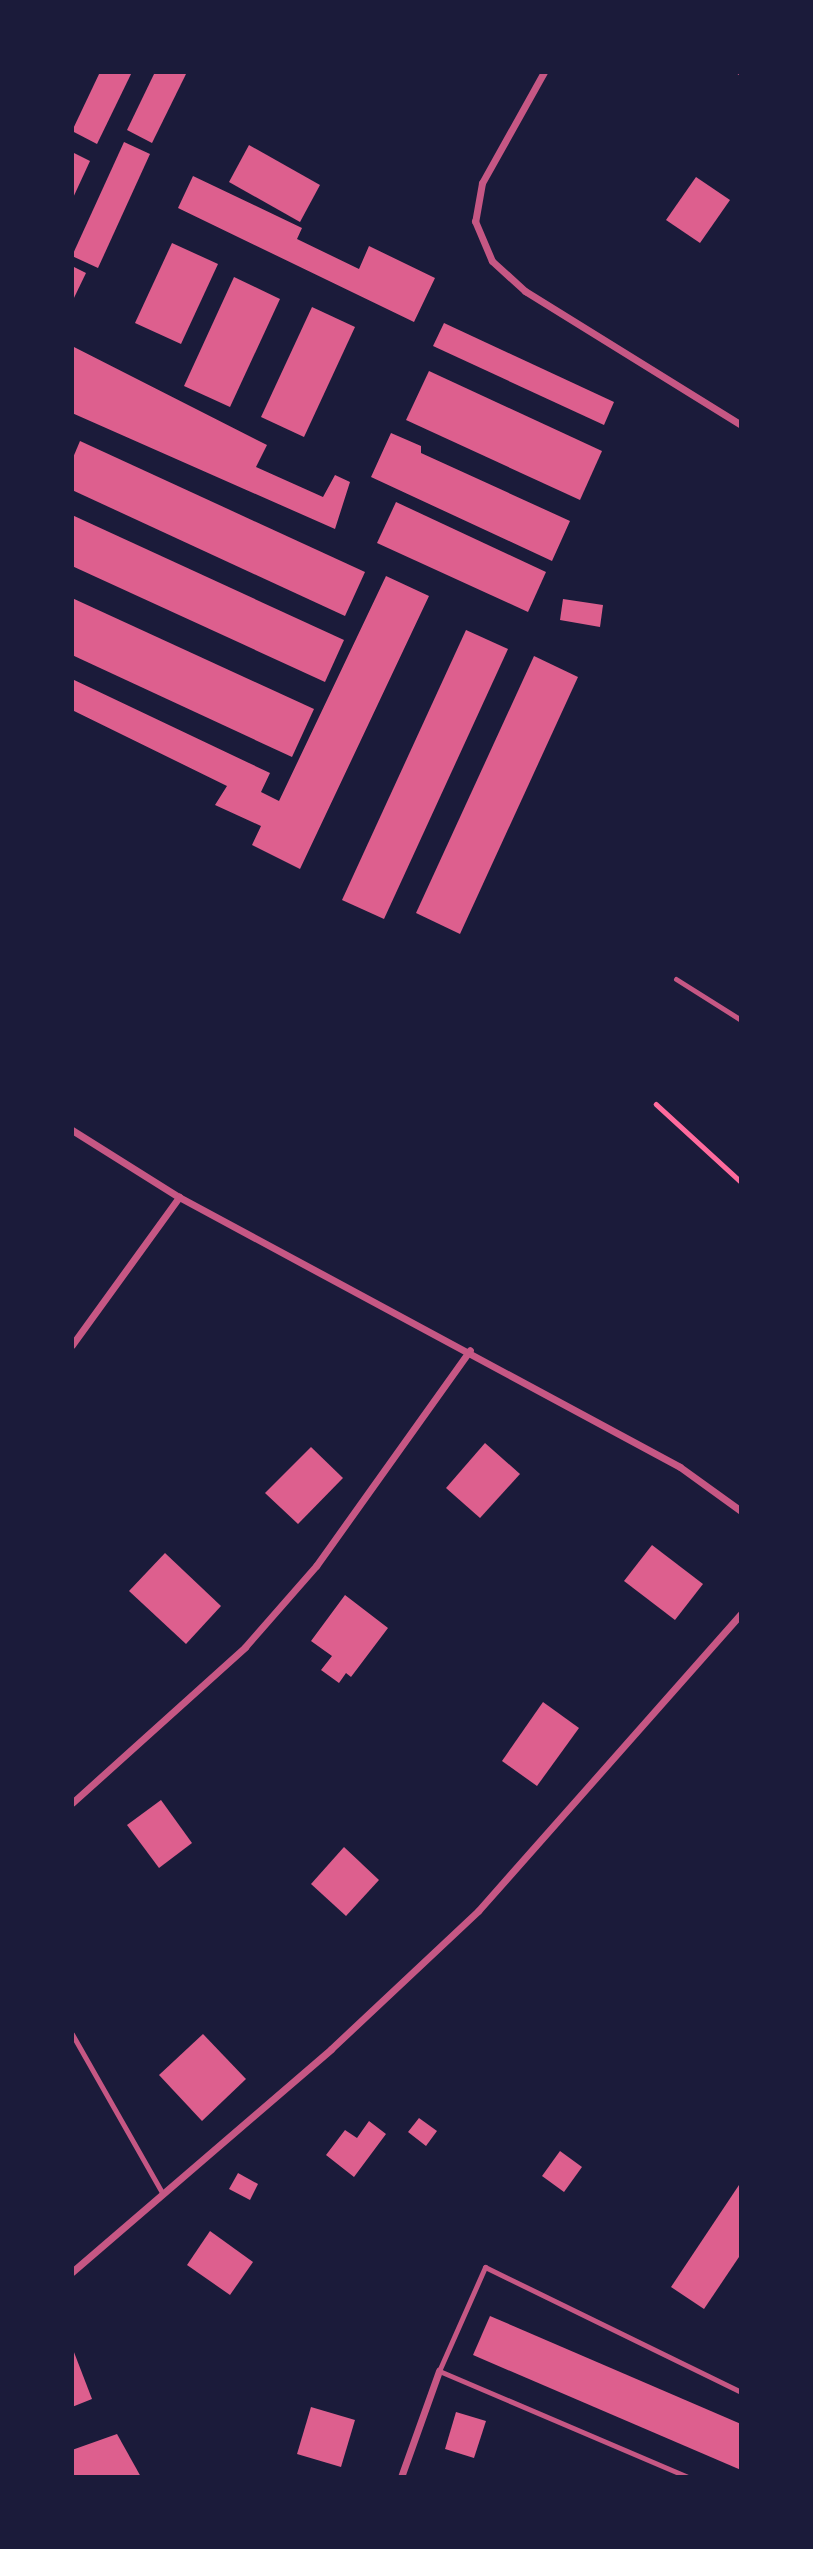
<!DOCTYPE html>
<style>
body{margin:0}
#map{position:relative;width:813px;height:2549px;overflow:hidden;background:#1b1b3a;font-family:"IBM Plex Sans",sans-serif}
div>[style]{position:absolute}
.building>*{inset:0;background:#dd5f8e}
.path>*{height:4.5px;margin:-2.25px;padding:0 2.25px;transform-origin:2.25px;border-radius:2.25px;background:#ff6b9d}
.service>*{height:5px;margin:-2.5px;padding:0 2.5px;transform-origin:2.5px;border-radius:2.5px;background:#c65784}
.minor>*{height:7px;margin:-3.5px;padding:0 3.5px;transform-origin:3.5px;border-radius:3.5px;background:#c65784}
span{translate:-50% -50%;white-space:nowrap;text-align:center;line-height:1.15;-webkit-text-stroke:6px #1b1b3a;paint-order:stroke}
.frame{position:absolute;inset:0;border:74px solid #1b1b3a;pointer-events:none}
</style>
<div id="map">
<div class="building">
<div style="clip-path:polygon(100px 72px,132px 72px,97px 144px,72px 131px)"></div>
<div style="clip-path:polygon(155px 72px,187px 72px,152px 143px,127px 130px)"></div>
<div style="clip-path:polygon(124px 142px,150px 154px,98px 268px,72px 256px)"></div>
<div style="clip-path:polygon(249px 145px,320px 185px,300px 222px,229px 182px)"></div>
<div style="clip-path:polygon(72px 152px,90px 161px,72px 200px)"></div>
<div style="clip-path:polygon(193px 176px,302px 228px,297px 239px,359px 269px,369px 246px,435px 278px,414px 322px,178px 208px)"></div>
<div style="clip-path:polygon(696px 177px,730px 200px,700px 243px,666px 220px)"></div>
<div style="clip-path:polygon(172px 243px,218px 264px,181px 344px,135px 323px)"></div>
<div style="clip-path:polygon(72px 266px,86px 273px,72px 302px)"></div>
<div style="clip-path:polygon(234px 277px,280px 299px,230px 407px,184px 386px)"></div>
<div style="clip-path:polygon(312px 307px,355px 327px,304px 437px,261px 417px)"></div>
<div style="clip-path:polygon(444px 323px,614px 402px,604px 425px,433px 346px)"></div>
<div style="clip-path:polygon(72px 346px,267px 445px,256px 467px,323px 497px,335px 475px,350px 482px,335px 529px,72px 413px)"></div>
<div style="clip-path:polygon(429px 371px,602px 451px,580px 500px,406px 420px)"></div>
<div style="clip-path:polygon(391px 433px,421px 446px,421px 453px,570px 521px,552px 561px,371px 477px)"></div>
<div style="clip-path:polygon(80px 441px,365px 572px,345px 616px,72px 490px,72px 460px)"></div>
<div style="clip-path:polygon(396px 502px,546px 572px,528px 612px,377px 543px)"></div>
<div style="clip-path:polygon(72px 515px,344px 640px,325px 682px,72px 566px)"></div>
<div style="clip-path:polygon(386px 576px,429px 596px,300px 869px,252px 845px,261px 826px,215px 805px,227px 786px,72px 710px,72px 679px,270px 773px,261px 792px,279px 801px)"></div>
<div style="clip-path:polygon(72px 598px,314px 709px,292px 757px,72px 655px)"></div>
<div style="clip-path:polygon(563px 599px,603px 605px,600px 627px,560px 620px)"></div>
<div style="clip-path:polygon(466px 630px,508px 649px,384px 919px,342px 900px)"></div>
<div style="clip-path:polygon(534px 656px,578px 677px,460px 934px,416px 913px)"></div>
<div style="clip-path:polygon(485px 1443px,520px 1474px,480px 1518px,446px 1488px)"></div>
<div style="clip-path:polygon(311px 1447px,343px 1478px,298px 1524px,265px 1493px)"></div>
<div style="clip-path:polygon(652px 1545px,703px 1584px,675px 1620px,624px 1581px)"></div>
<div style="clip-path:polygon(165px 1553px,221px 1606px,186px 1644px,129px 1591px)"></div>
<div style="clip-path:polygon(345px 1595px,388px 1628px,351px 1677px,346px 1673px,339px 1683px,321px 1670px,332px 1656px,311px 1641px)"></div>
<div style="clip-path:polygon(543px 1702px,579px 1728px,537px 1786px,502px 1761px)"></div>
<div style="clip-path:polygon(161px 1800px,192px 1843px,159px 1868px,127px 1825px)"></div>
<div style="clip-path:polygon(344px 1847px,379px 1880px,346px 1916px,311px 1884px)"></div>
<div style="clip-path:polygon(203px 2034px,246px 2079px,202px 2121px,159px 2075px)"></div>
<div style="clip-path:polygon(419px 2118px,437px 2131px,426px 2146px,408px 2132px)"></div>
<div style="clip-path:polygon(369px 2121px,386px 2134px,354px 2177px,326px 2155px,345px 2130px,357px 2138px)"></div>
<div style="clip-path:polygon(560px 2151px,582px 2167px,564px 2192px,542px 2176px)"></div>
<div style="clip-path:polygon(238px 2173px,258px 2184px,250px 2200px,229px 2189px)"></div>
<div style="clip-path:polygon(741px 2182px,741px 2254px,704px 2309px,671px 2287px)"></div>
<div style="clip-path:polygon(210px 2231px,253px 2262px,230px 2295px,187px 2265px)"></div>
<div style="clip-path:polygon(490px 2316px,741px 2424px,741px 2470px,473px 2355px)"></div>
<div style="clip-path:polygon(72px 2347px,92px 2399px,72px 2407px)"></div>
<div style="clip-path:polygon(311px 2407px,355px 2420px,341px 2467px,297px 2454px)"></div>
<div style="clip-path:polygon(456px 2412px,486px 2421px,474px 2458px,445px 2449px)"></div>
<div style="clip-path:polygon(117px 2434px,141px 2477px,72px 2477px,72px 2450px)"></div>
</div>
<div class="path">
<div style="left:656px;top:1104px;width:115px;rotate:42.5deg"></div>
</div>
<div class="service">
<div style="left:739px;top:72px;width:2px;rotate:27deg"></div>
<div style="left:676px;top:979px;width:77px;rotate:32.2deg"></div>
<div style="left:72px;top:2034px;width:184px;rotate:60.4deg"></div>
<div style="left:688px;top:2477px;width:271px;rotate:-156.9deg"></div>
<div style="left:439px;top:2371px;width:114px;rotate:-66.1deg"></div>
<div style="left:485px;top:2267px;width:285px;rotate:26deg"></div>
</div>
<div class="minor">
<div style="left:544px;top:72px;width:127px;rotate:119.2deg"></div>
<div style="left:482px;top:183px;width:39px;rotate:100deg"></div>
<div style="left:475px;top:221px;width:43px;rotate:67deg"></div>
<div style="left:492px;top:261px;width:45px;rotate:42.3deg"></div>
<div style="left:525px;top:291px;width:254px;rotate:31.8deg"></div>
<div style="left:72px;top:1130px;width:126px;rotate:32.1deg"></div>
<div style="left:179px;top:1197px;width:569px;rotate:28.32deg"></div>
<div style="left:680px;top:1467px;width:75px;rotate:35.8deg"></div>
<div style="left:72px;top:1345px;width:183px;rotate:-54.1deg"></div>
<div style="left:72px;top:1803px;width:233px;rotate:-42deg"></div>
<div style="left:245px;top:1647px;width:108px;rotate:-48.8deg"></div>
<div style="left:316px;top:1566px;width:265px;rotate:-54.5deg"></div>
<div style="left:72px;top:2272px;width:342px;rotate:-40.7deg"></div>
<div style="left:331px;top:2049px;width:202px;rotate:-43.2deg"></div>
<div style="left:478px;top:1911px;width:397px;rotate:-48.5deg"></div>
<div style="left:401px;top:2477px;width:113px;rotate:-70.3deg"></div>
</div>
<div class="frame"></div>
</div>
